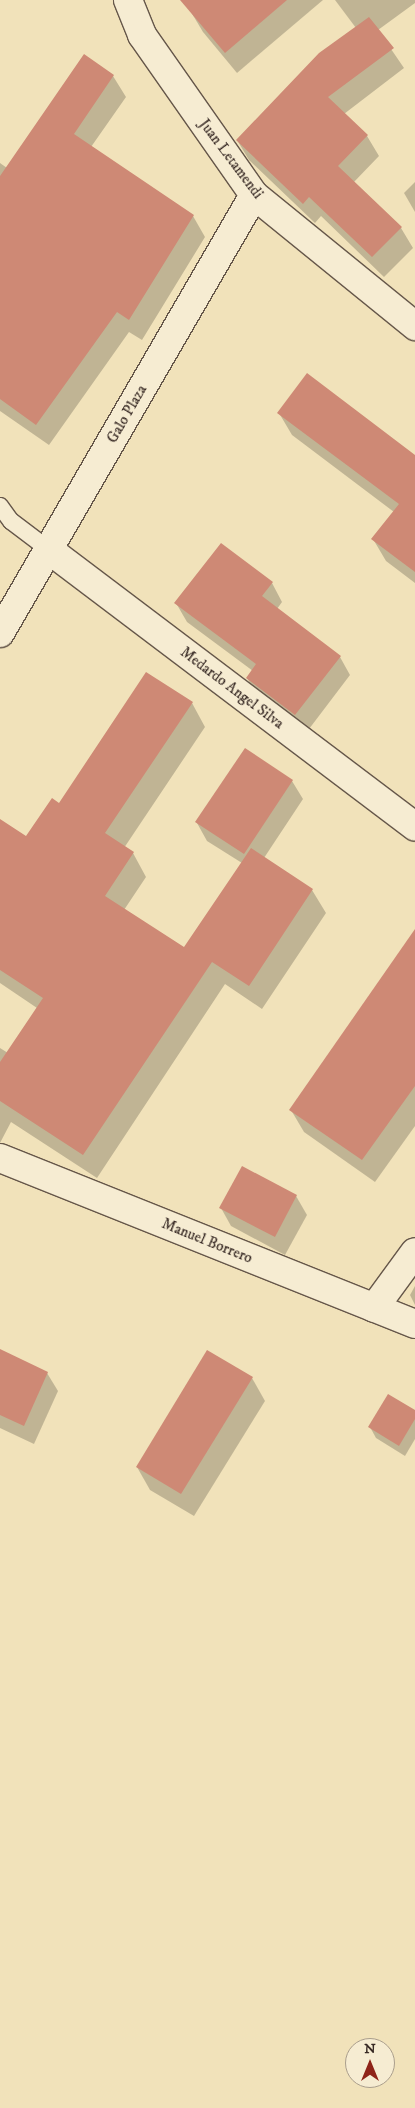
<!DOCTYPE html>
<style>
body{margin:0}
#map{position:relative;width:415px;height:2108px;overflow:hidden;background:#f1e2ba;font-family:"IM FELL DW Pica",serif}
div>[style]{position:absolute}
.shadow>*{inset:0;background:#0003}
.building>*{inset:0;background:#ce8975}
.roads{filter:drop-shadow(1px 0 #66574a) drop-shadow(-1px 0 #66574a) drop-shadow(0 1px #66574a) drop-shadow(0 -1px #66574a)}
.service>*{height:16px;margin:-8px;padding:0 8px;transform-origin:8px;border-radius:8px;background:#f6ecd2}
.minor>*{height:28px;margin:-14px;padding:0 14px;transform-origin:14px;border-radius:14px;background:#f6ecd2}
span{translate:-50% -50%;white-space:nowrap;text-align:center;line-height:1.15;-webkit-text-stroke:5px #f6ecd2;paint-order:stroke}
.street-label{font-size:15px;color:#372924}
.north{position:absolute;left:345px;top:2038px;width:50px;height:50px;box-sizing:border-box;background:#f6ecd2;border:1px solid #aa9e8c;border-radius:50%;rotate:0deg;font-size:14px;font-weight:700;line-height:20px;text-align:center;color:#372924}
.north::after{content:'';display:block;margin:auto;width:18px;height:22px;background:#8f2418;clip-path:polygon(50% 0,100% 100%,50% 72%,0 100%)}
</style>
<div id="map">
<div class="shadow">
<div style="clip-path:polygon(206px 0,323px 0,237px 73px,203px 32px,191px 12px)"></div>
<div style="clip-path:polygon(335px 0,415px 0,415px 3px,378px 30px,404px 68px,344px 114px,367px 136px,379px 156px,353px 183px,401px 228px,413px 248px,384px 277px,321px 216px,315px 223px,249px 160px,237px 140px,356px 28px)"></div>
<div style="clip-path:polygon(85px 56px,113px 76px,126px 97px,91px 147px,193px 216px,205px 237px,142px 340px,129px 332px,49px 445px,0 411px,0 163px,7px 168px)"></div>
<div style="clip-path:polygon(415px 182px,415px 212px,404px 193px)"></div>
<div style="clip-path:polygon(279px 413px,415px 456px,415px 583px,386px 561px,373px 539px,394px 512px,292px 435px)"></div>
<div style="clip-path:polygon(272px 583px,282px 602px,277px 609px,340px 657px,350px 675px,306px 733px,258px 696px,247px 678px,253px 671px,187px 622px,176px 603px)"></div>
<div style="clip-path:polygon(192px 703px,205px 727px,124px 848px,133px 853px,146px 877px,124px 910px,184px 949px,242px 863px,207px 841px,197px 823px,245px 749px,292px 781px,303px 799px,264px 858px,312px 890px,326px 913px,262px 1009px,225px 984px,97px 1178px,11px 1122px,0 1143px,0 1048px,8px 1053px,37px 1008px,0 983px,0 820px,27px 838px,60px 805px)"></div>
<div style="clip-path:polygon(415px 932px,415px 1126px,375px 1182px,304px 1132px,291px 1110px)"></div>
<div style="clip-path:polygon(242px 1168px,296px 1196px,307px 1215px,285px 1255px,231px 1226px,221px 1208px)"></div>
<div style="clip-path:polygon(415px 1286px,415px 1305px,410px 1295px)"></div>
<div style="clip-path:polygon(0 1351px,47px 1373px,58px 1391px,34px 1444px,0 1428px)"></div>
<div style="clip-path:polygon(252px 1378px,265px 1401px,194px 1516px,150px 1490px,137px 1467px)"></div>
<div style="clip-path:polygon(415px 1412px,415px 1439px,405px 1456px,376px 1438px,370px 1427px)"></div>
</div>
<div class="building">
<div style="clip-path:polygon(180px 0,287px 0,225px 53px)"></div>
<div style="clip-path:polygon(369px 17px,394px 48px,328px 97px,368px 135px,338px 166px,402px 227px,372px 257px,309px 197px,303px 204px,236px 140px,319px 53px)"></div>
<div style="clip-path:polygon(84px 54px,114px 75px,74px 134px,194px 215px,129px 320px,117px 312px,36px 425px,0 399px,0 176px)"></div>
<div style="clip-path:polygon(307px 373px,415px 455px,415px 572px,371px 539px,399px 504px,277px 413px)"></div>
<div style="clip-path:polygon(221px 543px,273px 582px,262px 596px,341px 656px,295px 715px,246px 678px,256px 664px,174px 603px)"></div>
<div style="clip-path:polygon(146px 672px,193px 702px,105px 833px,134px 852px,105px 896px,184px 947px,251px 848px,313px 889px,249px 986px,212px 962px,83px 1155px,0 1101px,0 1062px,43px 998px,0 970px,0 819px,26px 836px,52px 798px,59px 803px)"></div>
<div style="clip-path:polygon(245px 748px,293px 780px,244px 854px,195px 822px)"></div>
<div style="clip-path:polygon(415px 929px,415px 1086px,362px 1160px,289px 1110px)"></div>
<div style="clip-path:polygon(242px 1166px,297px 1195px,275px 1237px,219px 1208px)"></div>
<div style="clip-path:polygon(0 1349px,48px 1372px,24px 1426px,0 1415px)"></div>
<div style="clip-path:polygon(207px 1350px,253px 1377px,181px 1494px,136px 1467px)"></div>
<div style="clip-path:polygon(388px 1394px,415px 1410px,415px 1419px,399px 1446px,368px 1427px)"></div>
</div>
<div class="roads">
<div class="service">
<div style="left:0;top:506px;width:19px;rotate:54deg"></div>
<div style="left:11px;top:521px;width:46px;rotate:37.1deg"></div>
</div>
<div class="minor">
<div style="left:128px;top:0;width:38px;rotate:68deg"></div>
<div style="left:142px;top:35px;width:195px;rotate:55deg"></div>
<div style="left:254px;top:195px;width:208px;rotate:39.1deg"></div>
<div style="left:48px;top:549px;width:460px;rotate:37.1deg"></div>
<div style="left:0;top:633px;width:506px;rotate:-59.89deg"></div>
<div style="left:0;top:1158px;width:447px;rotate:21.8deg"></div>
<div style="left:374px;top:1308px;width:69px;rotate:-53.8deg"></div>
</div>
</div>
<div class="street-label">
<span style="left:231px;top:159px;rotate:53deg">Juan Letamendi</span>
<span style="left:127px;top:414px;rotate:-60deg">Galo Plaza</span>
<span style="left:232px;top:688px;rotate:37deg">Medardo Angel Silva</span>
<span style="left:207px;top:1241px;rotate:22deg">Manuel Borrero</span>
</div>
<div class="north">N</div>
</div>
